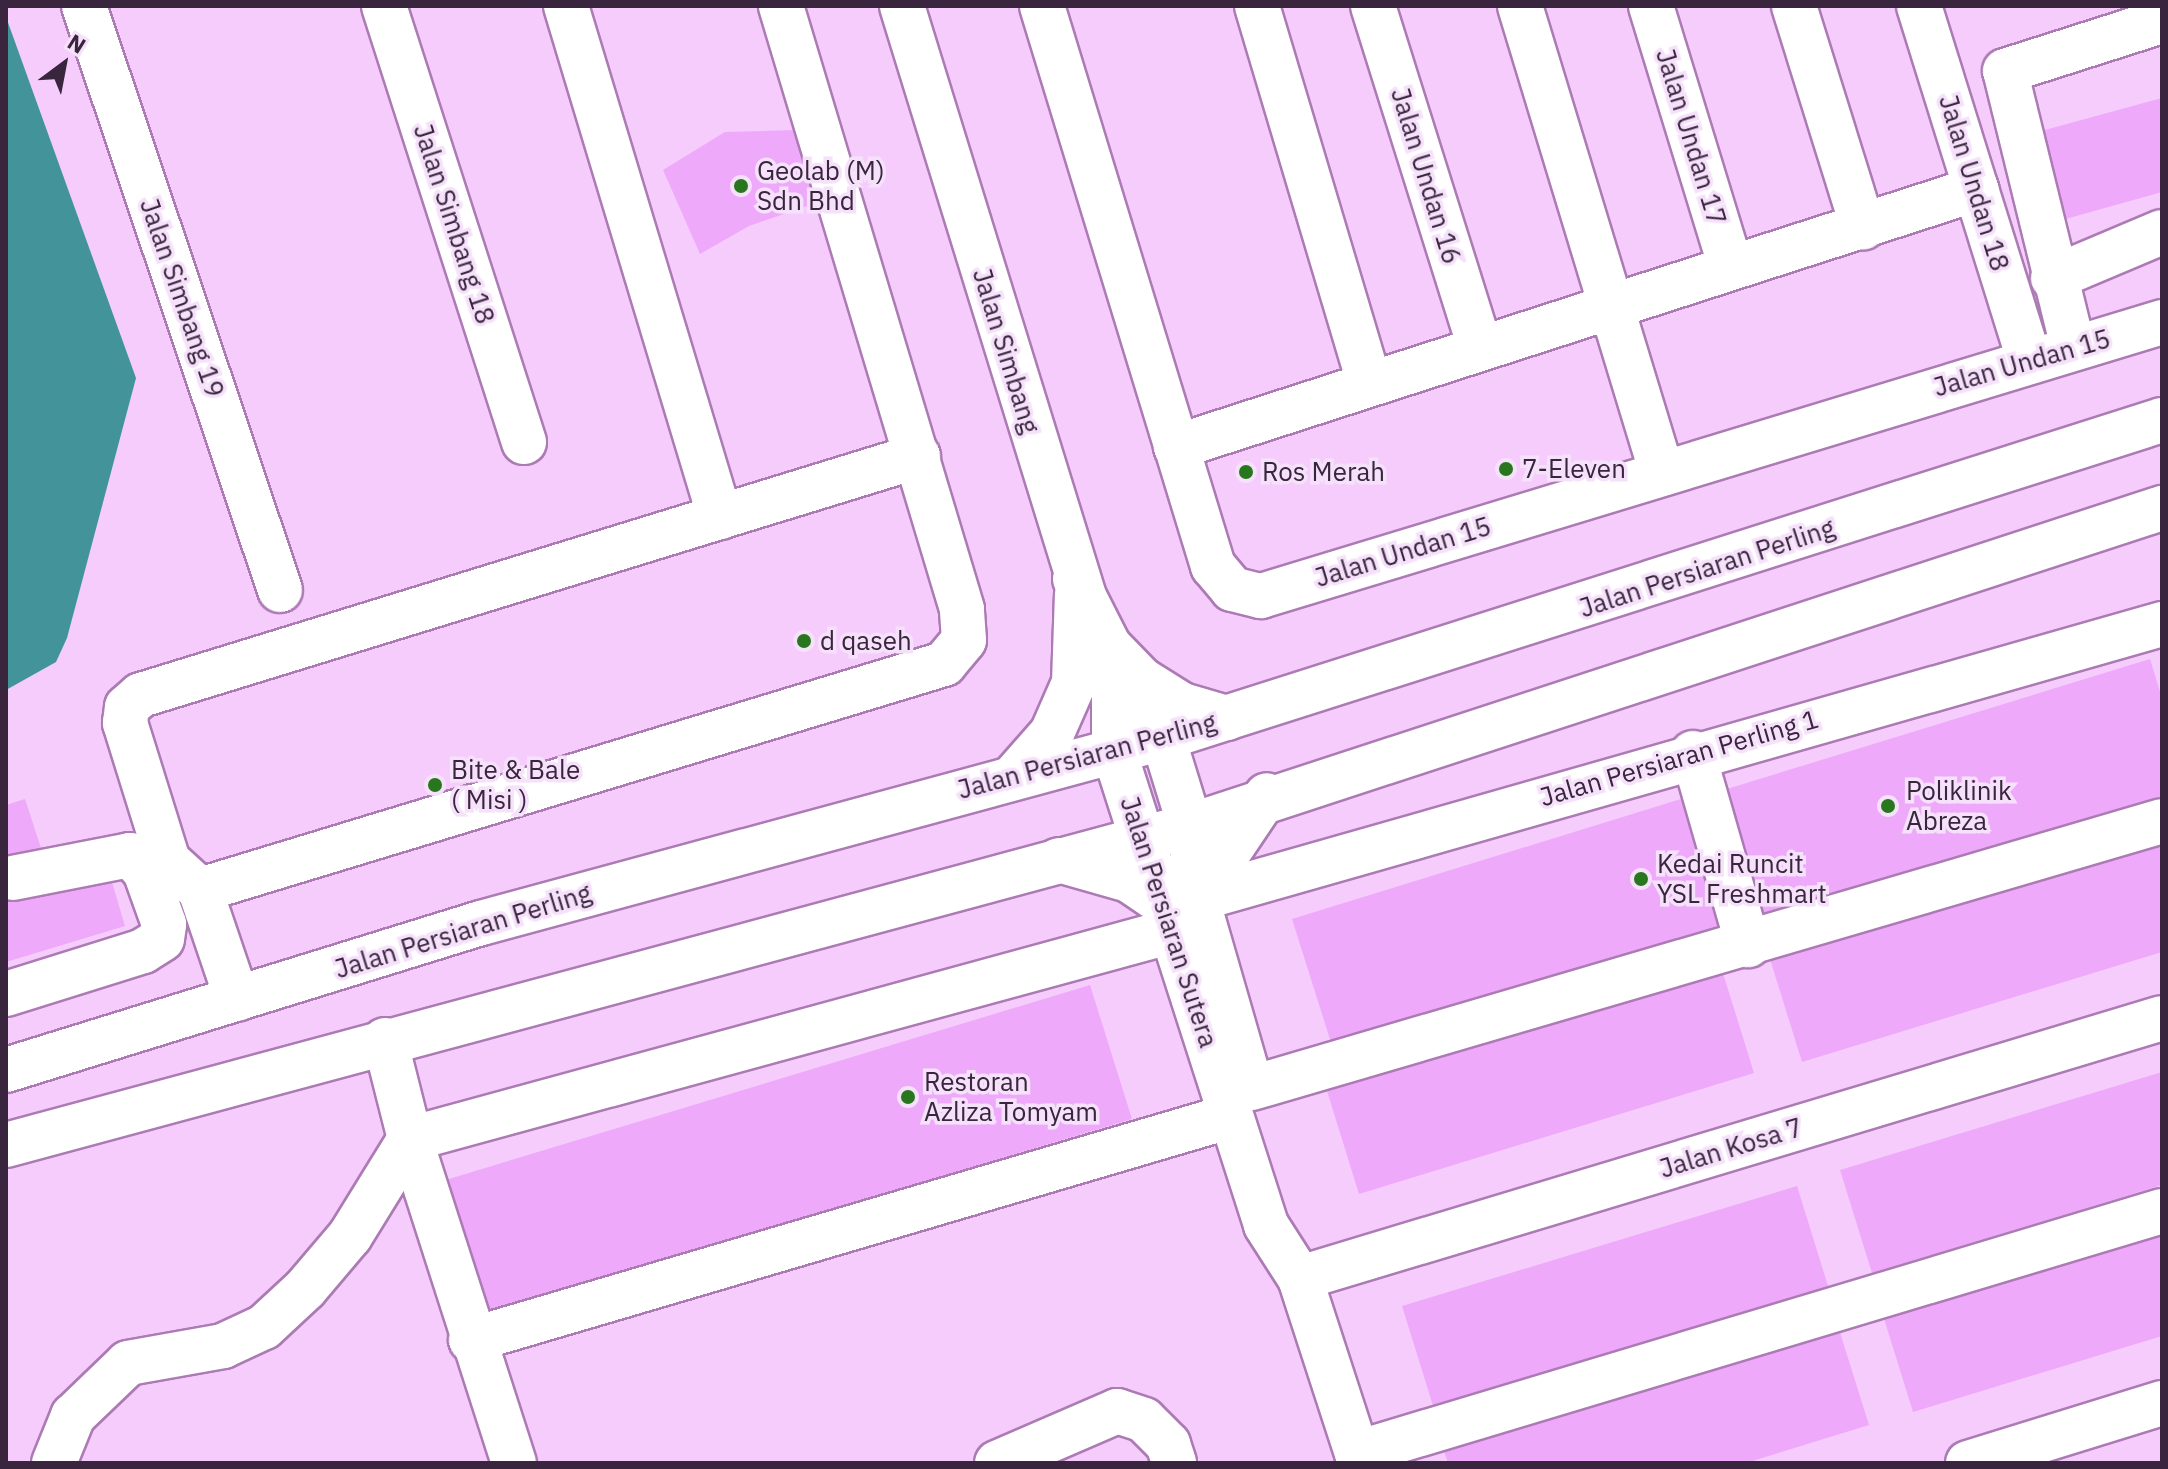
<!DOCTYPE html>
<style>
body{margin:0}
#map{position:relative;width:2168px;height:1469px;overflow:hidden;background:#f5ccfc;font-family:"IBM Plex Sans",sans-serif}
div>[style]{position:absolute}
.water>*{inset:0;background:#42949a}
.building>*{inset:0;background:#efa9fb}
.roads{filter:drop-shadow(2px 0 #ac7bb4) drop-shadow(-2px 0 #ac7bb4) drop-shadow(0 2px #ac7bb4) drop-shadow(0 -2px #ac7bb4)}
.minor>*{height:44px;margin:-22px;padding:0 22px;transform-origin:22px;border-radius:22px;background:#fff}
.major>*{height:44px;margin:-22px;padding:0 22px;transform-origin:22px;border-radius:22px;background:#fff}
.dots>*{width:22px;height:22px;translate:-50% -50%;box-sizing:border-box;border:4px solid #f6e1fa;border-radius:50%}
span{translate:-50% -50%;white-space:nowrap;text-align:center;line-height:1.15;-webkit-text-stroke:7px #f6e1fa;paint-order:stroke}
.street-label{font-size:26px;color:#39253d}
.poi-label{font-size:26px;color:#39253d}
.left{translate:0 -50%;text-align:left}
.frame{position:absolute;inset:0;border:8px solid #39253d;pointer-events:none}
.north{position:absolute;left:24px;top:24px;width:80px;height:80px;-webkit-text-stroke:6px #f6e1fa;paint-order:stroke;rotate:32deg;font-size:22px;font-weight:700;line-height:32px;text-align:center;color:#39253d}
.north::after{content:'';display:block;margin:auto;width:28px;height:36px;background:#39253d;clip-path:polygon(50% 0,100% 100%,50% 72%,0 100%)}
</style>
<div id="map">
<div class="water">
<div style="clip-path:polygon(6px 17px,136px 378px,67px 638px,56px 662px,6px 690px)"></div>
</div>
<div class="building">
<div style="clip-path:polygon(2162px 98px,2162px 192px,2055px 222px,2030px 134px)"></div>
<div style="clip-path:polygon(797px 130px,816px 203px,749px 226px,700px 254px,663px 170px,725px 132px)"></div>
<div style="clip-path:polygon(2150px 659px,2162px 698px,2162px 801px,1759px 925px,1717px 792px)"></div>
<div style="clip-path:polygon(25px 799px,42px 851px,8px 862px,20px 900px,109px 872px,125px 926px,6px 962px,6px 805px)"></div>
<div style="clip-path:polygon(1681px 799px,1723px 932px,1334px 1052px,1292px 919px)"></div>
<div style="clip-path:polygon(2162px 839px,2162px 952px,1802px 1062px,1770px 959px)"></div>
<div style="clip-path:polygon(1722px 970px,1754px 1073px,1359px 1194px,1327px 1091px)"></div>
<div style="clip-path:polygon(1090px 985px,1132px 1119px,480px 1315px,439px 1182px)"></div>
<div style="clip-path:polygon(2162px 1072px,2162px 1185px,1872px 1273px,1840px 1170px)"></div>
<div style="clip-path:polygon(1797px 1186px,1829px 1289px,1434px 1409px,1402px 1306px)"></div>
<div style="clip-path:polygon(2162px 1223px,2162px 1336px,1913px 1412px,1881px 1309px)"></div>
<div style="clip-path:polygon(1837px 1323px,1869px 1425px,1746px 1463px,1448px 1463px,1441px 1443px)"></div>
</div>
<div class="roads">
<div class="minor">
<div style="left:84px;top:6px;width:616px;rotate:71.45deg"></div>
<div style="left:384px;top:6px;width:458px;rotate:72.2deg"></div>
<div style="left:566px;top:6px;width:534px;rotate:73.23deg"></div>
<div style="left:902px;top:6px;width:720px;rotate:72.87deg"></div>
<div style="left:1114px;top:694px;width:57px;rotate:90deg"></div>
<div style="left:1114px;top:751px;width:498px;rotate:72.2deg"></div>
<div style="left:1266px;top:1225px;width:63px;rotate:57.3deg"></div>
<div style="left:1300px;top:1278px;width:194px;rotate:72deg"></div>
<div style="left:1042px;top:6px;width:586px;rotate:73.02deg"></div>
<div style="left:1213px;top:566px;width:30px;rotate:50deg"></div>
<div style="left:1232px;top:589px;width:30px;rotate:14deg"></div>
<div style="left:1261px;top:596px;width:942px;rotate:-16.91deg"></div>
<div style="left:1257px;top:6px;width:392px;rotate:73.4deg"></div>
<div style="left:1373px;top:6px;width:355px;rotate:72.6deg"></div>
<div style="left:1520px;top:6px;width:487px;rotate:73.1deg"></div>
<div style="left:1651px;top:6px;width:273px;rotate:73deg"></div>
<div style="left:1794px;top:6px;width:232px;rotate:72.7deg"></div>
<div style="left:1919px;top:6px;width:370px;rotate:72.7deg"></div>
<div style="left:2053px;top:278px;width:118px;rotate:-22.9deg"></div>
<div style="left:2073px;top:347px;width:284px;rotate:-103.8deg"></div>
<div style="left:2005px;top:71px;width:165px;rotate:-17.7deg"></div>
<div style="left:1176px;top:447px;width:841px;rotate:-17.87deg"></div>
<div style="left:1135px;top:713px;width:38px;rotate:42deg"></div>
<div style="left:1163px;top:738px;width:92px;rotate:72.9deg"></div>
<div style="left:1190px;top:826px;width:73px;rotate:84.5deg"></div>
<div style="left:1197px;top:899px;width:177px;rotate:73.9deg"></div>
<div style="left:1693px;top:753px;width:200px;rotate:74deg"></div>
<div style="left:200px;top:890px;width:778px;rotate:-16.9deg"></div>
<div style="left:944px;top:664px;width:31px;rotate:-50deg"></div>
<div style="left:964px;top:640px;width:31px;rotate:-94deg"></div>
<div style="left:962px;top:609px;width:630px;rotate:-106.71deg"></div>
<div style="left:1197px;top:899px;width:1003px;rotate:-15.91deg"></div>
<div style="left:6px;top:994px;width:144px;rotate:-17.4deg"></div>
<div style="left:143px;top:951px;width:22px;rotate:-32deg"></div>
<div style="left:162px;top:939px;width:15px;rotate:-82deg"></div>
<div style="left:164px;top:924px;width:56px;rotate:-109.7deg"></div>
<div style="left:145px;top:871px;width:22px;rotate:-133deg"></div>
<div style="left:130px;top:855px;width:119px;rotate:168.9deg"></div>
<div style="left:237px;top:999px;width:115px;rotate:-108.7deg"></div>
<div style="left:200px;top:890px;width:43px;rotate:-137.8deg"></div>
<div style="left:168px;top:861px;width:145px;rotate:-107.3deg"></div>
<div style="left:125px;top:723px;width:16px;rotate:-83deg"></div>
<div style="left:127px;top:707px;width:18px;rotate:-41deg"></div>
<div style="left:141px;top:695px;width:813px;rotate:-17.1deg"></div>
<div style="left:385px;top:1040px;width:102px;rotate:75.8deg"></div>
<div style="left:410px;top:1139px;width:790px;rotate:-15.27deg"></div>
<div style="left:1252px;top:1088px;width:948px;rotate:-16.35deg"></div>
<div style="left:410px;top:1139px;width:340px;rotate:72.2deg"></div>
<div style="left:1300px;top:1278px;width:900px;rotate:-16.78deg"></div>
<div style="left:471px;top:1340px;width:792px;rotate:-16.42deg"></div>
<div style="left:1357px;top:1453px;width:841px;rotate:-16.73deg"></div>
<div style="left:54px;top:1463px;width:51px;rotate:-68deg"></div>
<div style="left:73px;top:1416px;width:76px;rotate:-43.9deg"></div>
<div style="left:128px;top:1363px;width:97px;rotate:-10.1deg"></div>
<div style="left:223px;top:1346px;width:45px;rotate:-24.9deg"></div>
<div style="left:264px;top:1327px;width:56px;rotate:-42.8deg"></div>
<div style="left:305px;top:1289px;width:70px;rotate:-49.7deg"></div>
<div style="left:350px;top:1236px;width:114px;rotate:-58.3deg"></div>
<div style="left:997px;top:1463px;width:131px;rotate:-23.4deg"></div>
<div style="left:1117px;top:1411px;width:28px;rotate:18deg"></div>
<div style="left:1144px;top:1420px;width:34px;rotate:45deg"></div>
<div style="left:1168px;top:1444px;width:20px;rotate:72deg"></div>
<div style="left:1968px;top:1463px;width:203px;rotate:-17.2deg"></div>
</div>
<div class="major">
<div style="left:1075px;top:579px;width:75px;rotate:63.1deg"></div>
<div style="left:1109px;top:646px;width:47px;rotate:45.9deg"></div>
<div style="left:1142px;top:680px;width:47px;rotate:32deg"></div>
<div style="left:1182px;top:705px;width:47px;rotate:16.1deg"></div>
<div style="left:1016px;top:774px;width:55px;rotate:-48.7deg"></div>
<div style="left:1052px;top:733px;width:55px;rotate:-66.3deg"></div>
<div style="left:1074px;top:683px;width:89px;rotate:-88.1deg"></div>
<div style="left:1059px;top:860px;width:73px;rotate:15.9deg"></div>
<div style="left:1129px;top:880px;width:41px;rotate:34.1deg"></div>
<div style="left:1197px;top:899px;width:125px;rotate:-56.1deg"></div>
<div style="left:6px;top:1070px;width:497px;rotate:-17.2deg"></div>
<div style="left:481px;top:923px;width:707px;rotate:-15.18deg"></div>
<div style="left:1163px;top:738px;width:1048px;rotate:-17.66deg"></div>
<div style="left:6px;top:1145px;width:1226px;rotate:-15.08deg"></div>
<div style="left:1190px;top:826px;width:1023px;rotate:-18.12deg"></div>
</div>
</div>
<div class="dots">
<div style="left:741px;top:186px;background:#28761e"></div>
<div style="left:1506px;top:469px;background:#28761e"></div>
<div style="left:1246px;top:472px;background:#28761e"></div>
<div style="left:804px;top:641px;background:#28761e"></div>
<div style="left:435px;top:785px;background:#28761e"></div>
<div style="left:1888px;top:806px;background:#28761e"></div>
<div style="left:1641px;top:879px;background:#28761e"></div>
<div style="left:908px;top:1097px;background:#28761e"></div>
</div>
<div class="street-label">
<span style="left:1691px;top:137px;rotate:73deg">Jalan Undan 17</span>
<span style="left:1426px;top:176px;rotate:73deg">Jalan Undan 16</span>
<span style="left:1974px;top:183px;rotate:73deg">Jalan Undan 18</span>
<span style="left:454px;top:224px;rotate:72deg">Jalan Simbang 18</span>
<span style="left:182px;top:298px;rotate:71deg">Jalan Simbang 19</span>
<span style="left:1006px;top:351px;rotate:73deg">Jalan Simbang</span>
<span style="left:2022px;top:363px;rotate:-16deg">Jalan Undan 15</span>
<span style="left:1403px;top:552px;rotate:-17deg">Jalan Undan 15</span>
<span style="left:1707px;top:568px;rotate:-18deg">Jalan Persiaran Perling</span>
<span style="left:1087px;top:756px;rotate:-15deg">Jalan Persiaran Perling</span>
<span style="left:1679px;top:758px;rotate:-16deg">Jalan Persiaran Perling 1</span>
<span style="left:1169px;top:922px;rotate:72deg">Jalan Persiaran Sutera</span>
<span style="left:463px;top:931px;rotate:-17deg">Jalan Persiaran Perling</span>
<span style="left:1731px;top:1148px;rotate:-17deg">Jalan Kosa 7</span>
</div>
<div class="poi-label">
<span class="left" style="left:757px;top:186px">Geolab (M)<br>Sdn Bhd</span>
<span class="left" style="left:1522px;top:469px">7-Eleven</span>
<span class="left" style="left:1262px;top:472px">Ros Merah</span>
<span class="left" style="left:820px;top:641px">d qaseh</span>
<span class="left" style="left:451px;top:785px">Bite &amp; Bale<br>( Misi )</span>
<span class="left" style="left:1906px;top:806px">Poliklinik<br>Abreza</span>
<span class="left" style="left:1657px;top:879px">Kedai Runcit<br>YSL Freshmart</span>
<span class="left" style="left:924px;top:1097px">Restoran<br>Azliza Tomyam</span>
</div>
<div class="frame"></div>
<div class="north">N</div>
</div>
